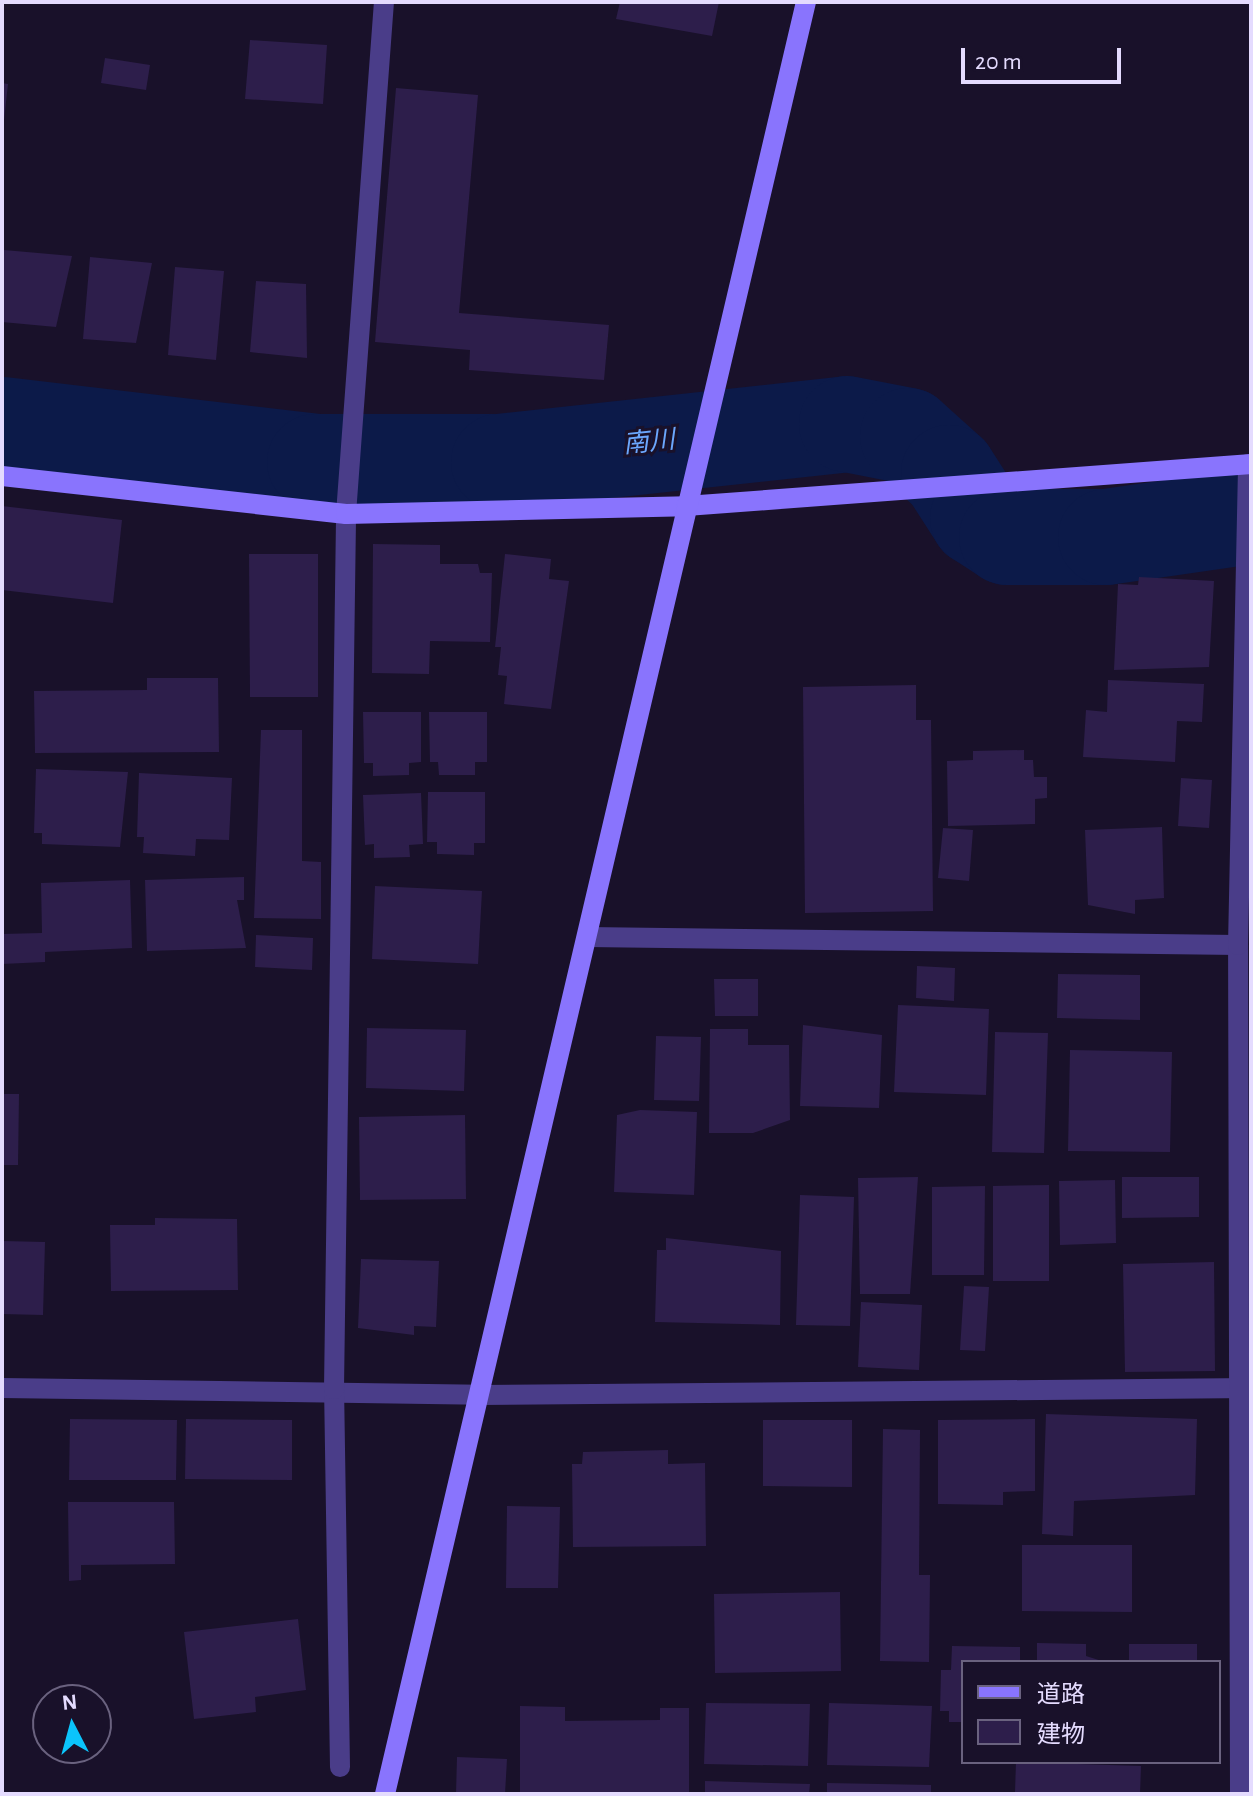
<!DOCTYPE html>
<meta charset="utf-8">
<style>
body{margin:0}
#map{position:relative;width:1253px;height:1796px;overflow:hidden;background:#19112a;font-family:"Alegreya Sans","Noto Sans JP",sans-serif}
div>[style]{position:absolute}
.river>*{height:96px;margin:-48px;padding:0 48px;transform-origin:48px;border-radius:48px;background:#0c1a49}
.building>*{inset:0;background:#2d1e4b}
.street>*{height:20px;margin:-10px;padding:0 10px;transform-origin:10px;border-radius:10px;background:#4a3d89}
.secondary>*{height:20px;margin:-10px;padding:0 10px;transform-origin:10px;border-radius:10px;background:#8974fd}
span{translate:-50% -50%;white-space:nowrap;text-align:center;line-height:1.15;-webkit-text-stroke:6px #19112a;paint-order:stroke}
.water-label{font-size:26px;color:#6ba7fd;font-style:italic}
.frame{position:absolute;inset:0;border:4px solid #e4dbfe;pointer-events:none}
.legend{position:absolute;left:961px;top:1660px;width:260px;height:104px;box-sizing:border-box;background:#19112a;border:2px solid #6a627f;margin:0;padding:10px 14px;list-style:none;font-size:24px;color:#e4dbfe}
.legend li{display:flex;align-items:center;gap:16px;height:40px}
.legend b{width:40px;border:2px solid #6a627f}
.north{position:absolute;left:32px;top:1684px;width:80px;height:80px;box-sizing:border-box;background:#19112a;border:2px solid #6a627f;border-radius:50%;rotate:354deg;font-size:22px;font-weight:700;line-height:32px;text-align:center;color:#e4dbfe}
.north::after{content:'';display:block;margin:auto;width:28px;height:36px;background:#0bc4fb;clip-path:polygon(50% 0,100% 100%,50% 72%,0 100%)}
.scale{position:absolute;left:961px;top:48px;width:160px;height:36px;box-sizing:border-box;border:4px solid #e4dbfe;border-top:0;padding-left:10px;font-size:24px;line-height:28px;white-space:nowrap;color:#e4dbfe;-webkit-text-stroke:6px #19112a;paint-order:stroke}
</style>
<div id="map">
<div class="river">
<div style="left:2px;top:425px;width:315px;rotate:6.7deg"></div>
<div style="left:315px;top:462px;width:184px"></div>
<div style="left:499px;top:462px;width:350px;rotate:-6.2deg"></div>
<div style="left:847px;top:424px;width:62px;rotate:11.1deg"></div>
<div style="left:908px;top:436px;width:55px;rotate:42.1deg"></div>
<div style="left:949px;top:473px;width:54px;rotate:57.2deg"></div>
<div style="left:978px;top:518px;width:35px;rotate:33deg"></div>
<div style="left:1007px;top:537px;width:99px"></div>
<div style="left:1106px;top:537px;width:147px;rotate:-8.2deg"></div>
</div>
<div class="building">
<div style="clip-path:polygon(620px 2px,719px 2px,712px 36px,616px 19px)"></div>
<div style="clip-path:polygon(250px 40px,327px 45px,323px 104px,245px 99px)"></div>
<div style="clip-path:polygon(105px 58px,150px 65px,146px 90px,101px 83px)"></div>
<div style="clip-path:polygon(2px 83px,8px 84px,4px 120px,2px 120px)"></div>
<div style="clip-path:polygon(396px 88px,478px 95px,459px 313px,609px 325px,604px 380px,469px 370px,470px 350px,375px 342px)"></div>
<div style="clip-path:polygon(4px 250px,72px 256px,56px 327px,2px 322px)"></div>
<div style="clip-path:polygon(90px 257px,152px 263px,136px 343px,83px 339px)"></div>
<div style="clip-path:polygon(175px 267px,224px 271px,216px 360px,168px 355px)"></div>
<div style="clip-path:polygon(256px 281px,306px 284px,307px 358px,250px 352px)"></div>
<div style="clip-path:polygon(2px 506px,122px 520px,113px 603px,2px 590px)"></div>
<div style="clip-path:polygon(373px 544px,440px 545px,440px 564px,478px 564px,480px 573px,492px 573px,490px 642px,430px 641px,429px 674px,372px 673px)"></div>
<div style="clip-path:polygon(249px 554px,318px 554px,318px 697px,250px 697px)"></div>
<div style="clip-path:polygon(505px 554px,551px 559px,549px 579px,569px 581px,551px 709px,504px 704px,507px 676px,498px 675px,501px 647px,495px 647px)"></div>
<div style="clip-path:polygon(1139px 577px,1214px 581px,1209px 667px,1114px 670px,1118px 584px,1138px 585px)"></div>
<div style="clip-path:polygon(147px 678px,218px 678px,219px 752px,35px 753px,34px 691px,147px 690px)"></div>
<div style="clip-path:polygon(1108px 680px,1204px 684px,1202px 722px,1177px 721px,1175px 762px,1083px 757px,1086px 710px,1107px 712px)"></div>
<div style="clip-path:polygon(916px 685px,916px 720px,931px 720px,933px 911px,805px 913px,803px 687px)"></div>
<div style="clip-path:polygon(363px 712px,421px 712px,421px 762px,409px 763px,409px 775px,373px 776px,373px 763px,364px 763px)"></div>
<div style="clip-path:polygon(429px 712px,487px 712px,487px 762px,475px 762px,475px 775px,439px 775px,438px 762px,430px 762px)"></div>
<div style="clip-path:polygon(261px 730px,302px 730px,302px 861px,321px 862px,321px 919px,254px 918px)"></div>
<div style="clip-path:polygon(1024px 750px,1024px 760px,1033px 760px,1034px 777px,1047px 777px,1047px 798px,1035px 799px,1035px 824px,948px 826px,947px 761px,973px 760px,973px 751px)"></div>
<div style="clip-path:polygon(36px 769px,128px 772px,120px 847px,42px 844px,42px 833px,34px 833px)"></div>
<div style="clip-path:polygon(139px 773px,232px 778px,229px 840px,196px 839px,195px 856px,143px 853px,144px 837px,137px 837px)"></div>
<div style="clip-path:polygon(1181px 778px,1212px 780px,1209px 828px,1178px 826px)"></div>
<div style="clip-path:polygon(428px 792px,485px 792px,485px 843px,474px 843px,474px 855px,437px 854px,437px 842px,427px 842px)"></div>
<div style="clip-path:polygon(421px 793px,423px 844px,409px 845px,410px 857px,374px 858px,374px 844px,365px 845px,363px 795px)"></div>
<div style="clip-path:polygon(1162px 827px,1164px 898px,1135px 900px,1135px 914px,1088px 905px,1085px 830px)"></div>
<div style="clip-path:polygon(943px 828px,973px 830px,969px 881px,938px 878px)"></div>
<div style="clip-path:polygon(244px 877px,244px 900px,237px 900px,246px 948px,147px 951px,145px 880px)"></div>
<div style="clip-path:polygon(130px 880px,132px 948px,45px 952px,45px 962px,2px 964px,2px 934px,42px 933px,41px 883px)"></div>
<div style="clip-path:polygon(375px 886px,482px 891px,478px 964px,372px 959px)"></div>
<div style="clip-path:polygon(256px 935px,313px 938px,312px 970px,255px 967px)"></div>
<div style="clip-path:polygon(917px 966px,955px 968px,954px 1001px,916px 998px)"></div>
<div style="clip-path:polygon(1058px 974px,1140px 975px,1140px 1020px,1057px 1018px)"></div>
<div style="clip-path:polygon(714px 979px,758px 979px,758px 1016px,715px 1016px)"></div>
<div style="clip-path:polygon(898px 1005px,989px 1009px,986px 1095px,894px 1092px)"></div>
<div style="clip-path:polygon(803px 1025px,882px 1035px,879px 1108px,800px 1106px)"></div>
<div style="clip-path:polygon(367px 1028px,466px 1030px,464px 1091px,366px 1088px)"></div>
<div style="clip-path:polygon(710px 1029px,748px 1029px,748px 1045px,789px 1045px,790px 1120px,753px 1133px,709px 1133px)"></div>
<div style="clip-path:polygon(995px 1032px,1048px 1033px,1044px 1153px,992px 1152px)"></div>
<div style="clip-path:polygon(656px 1036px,701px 1037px,699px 1101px,654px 1100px)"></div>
<div style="clip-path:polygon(1070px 1050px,1172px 1052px,1170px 1152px,1068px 1151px)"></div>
<div style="clip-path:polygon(2px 1094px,19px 1094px,18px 1165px,2px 1165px)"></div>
<div style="clip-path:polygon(640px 1110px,697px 1112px,694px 1195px,614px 1192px,617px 1115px)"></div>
<div style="clip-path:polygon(465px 1115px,466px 1199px,360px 1200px,359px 1117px)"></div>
<div style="clip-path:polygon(918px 1177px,910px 1294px,860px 1294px,858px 1178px)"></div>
<div style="clip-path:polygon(1122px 1177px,1199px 1177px,1199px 1217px,1122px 1218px)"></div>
<div style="clip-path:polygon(1115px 1180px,1116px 1243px,1060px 1245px,1059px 1181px)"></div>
<div style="clip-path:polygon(1049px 1185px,1049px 1281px,993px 1281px,993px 1186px)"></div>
<div style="clip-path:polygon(985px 1186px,984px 1275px,932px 1275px,932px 1187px)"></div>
<div style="clip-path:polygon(800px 1195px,854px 1197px,850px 1326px,796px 1325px)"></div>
<div style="clip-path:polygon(155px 1218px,237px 1219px,238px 1290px,111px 1291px,110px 1225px,155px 1225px)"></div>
<div style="clip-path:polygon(666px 1238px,781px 1251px,780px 1325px,655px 1322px,657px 1250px,666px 1250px)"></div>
<div style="clip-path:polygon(2px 1241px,45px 1242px,43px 1315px,2px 1314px)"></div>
<div style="clip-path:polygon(361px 1259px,439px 1261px,436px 1327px,414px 1326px,414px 1335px,358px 1328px)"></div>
<div style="clip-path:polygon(1214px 1262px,1215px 1371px,1125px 1372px,1123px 1264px)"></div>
<div style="clip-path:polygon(964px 1286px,989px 1287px,985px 1351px,960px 1350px)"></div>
<div style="clip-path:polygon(861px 1302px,922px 1305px,919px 1370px,858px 1367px)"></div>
<div style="clip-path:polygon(1046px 1414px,1197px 1419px,1195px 1495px,1074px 1501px,1073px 1536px,1042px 1534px)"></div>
<div style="clip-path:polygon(70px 1419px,177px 1420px,176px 1480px,69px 1480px)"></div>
<div style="clip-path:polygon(186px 1419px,292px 1420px,292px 1480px,185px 1479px)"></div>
<div style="clip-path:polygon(1035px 1419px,1035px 1491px,1003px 1492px,1003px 1505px,938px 1504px,938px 1420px)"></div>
<div style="clip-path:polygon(763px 1420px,852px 1420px,852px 1487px,763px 1486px)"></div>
<div style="clip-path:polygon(883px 1429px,920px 1430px,919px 1575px,930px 1575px,929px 1662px,880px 1661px)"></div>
<div style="clip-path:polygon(668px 1450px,668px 1464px,705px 1463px,706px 1546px,573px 1547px,572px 1464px,582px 1464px,583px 1452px)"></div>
<div style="clip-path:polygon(68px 1502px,174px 1502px,175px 1564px,81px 1565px,81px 1580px,69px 1581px)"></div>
<div style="clip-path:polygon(507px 1506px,560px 1507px,558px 1588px,506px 1588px)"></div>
<div style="clip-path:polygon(1022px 1545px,1132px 1545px,1132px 1612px,1022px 1611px)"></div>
<div style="clip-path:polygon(840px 1592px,841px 1671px,715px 1673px,714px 1594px)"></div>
<div style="clip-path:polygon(298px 1619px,306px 1690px,255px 1697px,256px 1712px,194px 1719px,184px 1632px)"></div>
<div style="clip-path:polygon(1037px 1643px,1086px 1644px,1086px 1656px,1105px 1662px,1037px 1662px)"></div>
<div style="clip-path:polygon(1129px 1644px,1197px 1644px,1197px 1662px,1129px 1662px)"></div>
<div style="clip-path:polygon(952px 1646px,1020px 1647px,1020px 1662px,963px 1662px,963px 1722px,949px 1722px,949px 1711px,940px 1711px,941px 1670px,951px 1670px)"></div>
<div style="clip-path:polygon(706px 1703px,810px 1704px,808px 1766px,704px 1764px)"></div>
<div style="clip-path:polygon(829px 1703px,932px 1706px,929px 1767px,827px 1765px)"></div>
<div style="clip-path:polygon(520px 1706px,565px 1707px,565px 1721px,660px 1720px,660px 1708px,689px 1708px,689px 1794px,520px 1794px)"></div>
<div style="clip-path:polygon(457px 1757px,507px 1759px,505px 1794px,456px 1794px)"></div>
<div style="clip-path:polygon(1016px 1762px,1141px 1766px,1140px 1794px,1015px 1792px)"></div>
<div style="clip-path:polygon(705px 1781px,810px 1784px,809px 1794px,705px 1794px)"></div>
<div style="clip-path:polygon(827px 1783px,931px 1785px,931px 1794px,827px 1794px)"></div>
</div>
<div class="street">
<div style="left:587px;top:937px;width:651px;rotate:0.7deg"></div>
<div style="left:2px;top:1388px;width:478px;rotate:0.8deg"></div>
<div style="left:480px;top:1395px;width:771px;rotate:-0.52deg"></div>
<div style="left:340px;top:1767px;width:378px;rotate:-90.9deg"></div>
<div style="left:334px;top:1389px;width:875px;rotate:-89.21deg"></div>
<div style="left:346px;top:514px;width:513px;rotate:-85.76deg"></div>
<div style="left:1240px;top:1794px;width:849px;rotate:-90.13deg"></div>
<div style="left:1238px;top:945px;width:481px;rotate:-88.8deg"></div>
</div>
<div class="secondary">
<div style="left:2px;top:476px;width:346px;rotate:6.3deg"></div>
<div style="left:346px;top:514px;width:340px;rotate:-1.3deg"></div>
<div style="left:686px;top:506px;width:567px;rotate:-4.25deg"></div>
<div style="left:385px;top:1794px;width:1841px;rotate:-76.78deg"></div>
</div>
<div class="water-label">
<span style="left:649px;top:443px;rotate:-6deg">南川</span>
</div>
<div class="frame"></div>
<ul class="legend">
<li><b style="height:10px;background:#8974fd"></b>道路</li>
<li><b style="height:22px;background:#2d1e4b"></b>建物</li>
</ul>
<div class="north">N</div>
<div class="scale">20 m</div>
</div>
